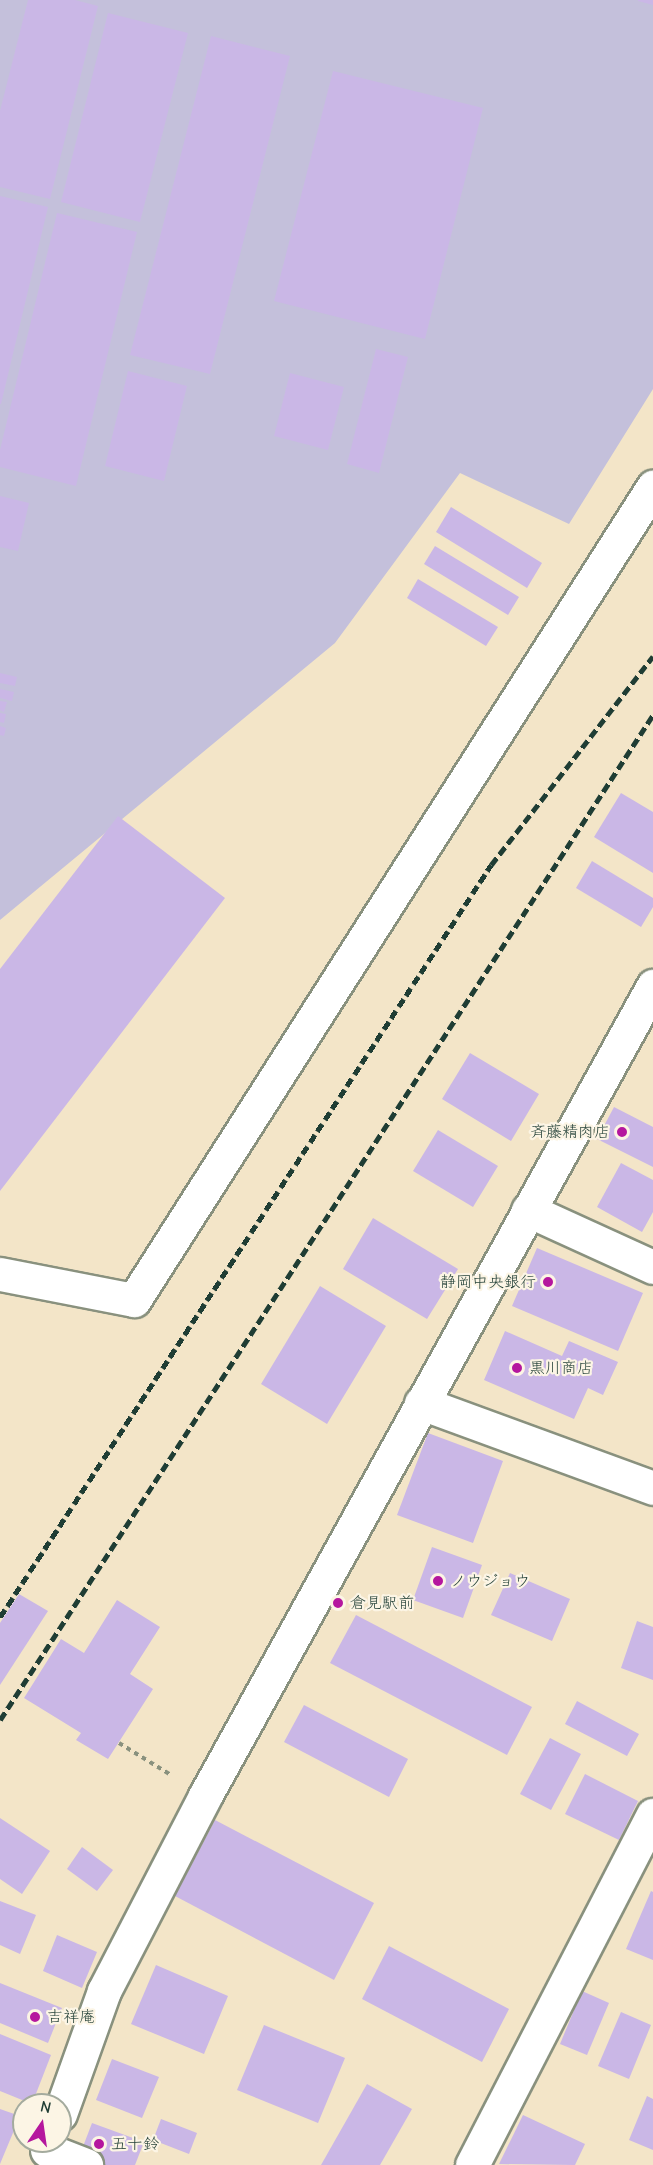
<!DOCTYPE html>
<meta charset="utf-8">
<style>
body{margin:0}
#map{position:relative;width:653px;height:2165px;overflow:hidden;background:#f3e5c8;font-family:"Comic Neue","Klee One",sans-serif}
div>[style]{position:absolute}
.industrial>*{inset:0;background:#c4c0db}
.building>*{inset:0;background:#cab7e6}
.path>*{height:4px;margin-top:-2px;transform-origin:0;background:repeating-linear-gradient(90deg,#89917e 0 4.5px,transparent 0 9px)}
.roads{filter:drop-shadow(2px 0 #89917e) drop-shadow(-2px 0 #89917e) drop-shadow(0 2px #89917e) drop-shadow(0 -2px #89917e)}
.minor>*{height:33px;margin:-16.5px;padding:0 16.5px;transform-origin:16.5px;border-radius:16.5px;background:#fff}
.rail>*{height:4.5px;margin-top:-2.25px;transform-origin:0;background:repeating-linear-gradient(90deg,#1f3d34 0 9px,transparent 0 13.5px)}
.dots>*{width:16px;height:16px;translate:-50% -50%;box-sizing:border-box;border:3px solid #fcf5e5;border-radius:50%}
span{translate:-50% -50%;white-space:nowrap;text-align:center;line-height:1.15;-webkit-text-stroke:4.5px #fcf5e5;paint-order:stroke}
.poi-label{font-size:16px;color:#1f3d34}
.right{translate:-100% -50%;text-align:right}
.left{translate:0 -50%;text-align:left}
.north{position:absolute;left:12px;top:2093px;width:60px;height:60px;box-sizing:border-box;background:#fcf5e5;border:2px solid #a4ab9e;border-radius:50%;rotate:13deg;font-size:16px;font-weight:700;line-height:24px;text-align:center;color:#1f3d34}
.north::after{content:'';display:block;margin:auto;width:21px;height:27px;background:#b5179e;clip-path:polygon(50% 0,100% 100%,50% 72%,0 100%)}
</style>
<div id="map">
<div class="industrial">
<div style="clip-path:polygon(0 0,653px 0,653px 389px,569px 524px,460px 473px,335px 643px,0 920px)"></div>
</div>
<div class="building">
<div style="clip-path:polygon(28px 0,75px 0,98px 6px,50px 199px,0 187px,0 111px)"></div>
<div style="clip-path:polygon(638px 0,653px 0,653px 5px,638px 1px)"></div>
<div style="clip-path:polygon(108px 13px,188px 33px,140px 222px,61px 202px)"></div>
<div style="clip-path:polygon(211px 36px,290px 56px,210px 374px,130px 355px)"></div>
<div style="clip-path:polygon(333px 71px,483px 108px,425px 339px,274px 301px)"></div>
<div style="clip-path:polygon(0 196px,48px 207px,1px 404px,0 404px)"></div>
<div style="clip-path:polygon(57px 213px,137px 232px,76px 486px,0 467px,0 450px)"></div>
<div style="clip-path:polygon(376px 349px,408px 357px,379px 473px,347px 464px)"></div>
<div style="clip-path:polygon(128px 371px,187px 386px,164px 481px,105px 466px)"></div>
<div style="clip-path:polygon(290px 373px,344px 387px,328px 450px,274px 436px)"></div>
<div style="clip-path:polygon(0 496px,29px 503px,18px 551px,0 547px)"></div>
<div style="clip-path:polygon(451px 507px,542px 563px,527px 588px,436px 532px)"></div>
<div style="clip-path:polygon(435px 546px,519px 597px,508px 615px,424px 564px)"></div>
<div style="clip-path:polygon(418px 579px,498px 627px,486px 646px,407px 598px)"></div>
<div style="clip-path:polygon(0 673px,17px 677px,15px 686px,0 683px)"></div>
<div style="clip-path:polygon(0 689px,14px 692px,12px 701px,0 698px)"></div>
<div style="clip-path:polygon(0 701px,7px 702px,4px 712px,0 710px)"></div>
<div style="clip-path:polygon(0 713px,6px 714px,4px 723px,0 722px)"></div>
<div style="clip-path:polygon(0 726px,6px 728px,4px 736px,0 735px)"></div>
<div style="clip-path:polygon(621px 793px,653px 812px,653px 873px,594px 837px)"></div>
<div style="clip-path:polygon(118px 816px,225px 898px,0 1191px,0 969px)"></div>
<div style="clip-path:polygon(592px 861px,653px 898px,653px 907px,641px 927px,576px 888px)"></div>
<div style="clip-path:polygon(470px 1053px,539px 1094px,511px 1141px,442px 1099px)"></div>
<div style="clip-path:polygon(614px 1107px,653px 1127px,653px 1167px,597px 1139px)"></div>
<div style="clip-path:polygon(438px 1130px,498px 1166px,473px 1207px,413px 1171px)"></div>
<div style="clip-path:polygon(621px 1163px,653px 1180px,653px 1212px,642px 1232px,597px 1207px)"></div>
<div style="clip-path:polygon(373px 1218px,458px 1269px,427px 1319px,343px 1269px)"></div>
<div style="clip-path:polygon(537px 1248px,643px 1293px,618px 1351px,512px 1306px)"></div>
<div style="clip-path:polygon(320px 1286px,386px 1326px,327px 1424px,261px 1384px)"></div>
<div style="clip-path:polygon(505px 1331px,562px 1356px,569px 1341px,618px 1362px,603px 1395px,588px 1388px,574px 1419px,484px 1380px)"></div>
<div style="clip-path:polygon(428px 1433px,503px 1461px,473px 1543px,397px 1515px)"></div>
<div style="clip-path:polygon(432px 1547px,482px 1565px,463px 1618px,413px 1600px)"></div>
<div style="clip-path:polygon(510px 1573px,570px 1599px,552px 1641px,491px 1615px)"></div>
<div style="clip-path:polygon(19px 1594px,48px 1611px,0 1685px,0 1623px)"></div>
<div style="clip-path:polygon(117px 1600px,160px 1627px,130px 1674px,153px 1689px,108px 1759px,76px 1740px,81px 1733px,24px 1698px,61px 1639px,84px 1653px)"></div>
<div style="clip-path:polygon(356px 1615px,532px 1707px,507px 1755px,330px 1663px)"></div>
<div style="clip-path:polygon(637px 1621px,653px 1627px,653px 1680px,621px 1668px)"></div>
<div style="clip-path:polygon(577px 1701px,639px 1734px,627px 1756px,565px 1724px)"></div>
<div style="clip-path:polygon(304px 1705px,408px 1759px,389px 1797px,284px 1742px)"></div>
<div style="clip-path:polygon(550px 1738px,581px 1754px,551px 1810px,520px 1794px)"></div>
<div style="clip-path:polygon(585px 1774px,638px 1801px,619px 1840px,565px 1814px)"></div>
<div style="clip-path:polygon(0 1818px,50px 1851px,22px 1894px,0 1879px)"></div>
<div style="clip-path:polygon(215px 1820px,374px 1903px,334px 1980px,175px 1896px)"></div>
<div style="clip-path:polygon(82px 1847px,113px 1870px,97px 1891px,67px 1869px)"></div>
<div style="clip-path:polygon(651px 1891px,653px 1892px,653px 1960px,626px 1949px)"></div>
<div style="clip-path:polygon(0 1901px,36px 1915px,20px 1954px,0 1945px)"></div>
<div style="clip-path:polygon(57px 1935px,97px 1952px,82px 1988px,43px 1971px)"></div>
<div style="clip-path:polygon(389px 1946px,509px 2009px,482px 2062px,362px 1999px)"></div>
<div style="clip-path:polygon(156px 1965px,228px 1996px,204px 2054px,131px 2024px)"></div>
<div style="clip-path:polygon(0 1983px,62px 2008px,48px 2043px,0 2023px)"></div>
<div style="clip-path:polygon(582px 1991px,609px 2003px,587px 2055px,560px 2044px)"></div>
<div style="clip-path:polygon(621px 2012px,651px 2025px,629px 2079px,598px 2066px)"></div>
<div style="clip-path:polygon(264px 2025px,345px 2058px,318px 2123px,237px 2090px)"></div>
<div style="clip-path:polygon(0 2034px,51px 2055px,32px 2104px,0 2091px)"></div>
<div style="clip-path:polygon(112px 2059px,159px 2077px,142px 2118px,96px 2100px)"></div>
<div style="clip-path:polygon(367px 2084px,412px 2109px,380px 2165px,321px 2165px)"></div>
<div style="clip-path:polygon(647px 2096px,653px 2099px,653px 2150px,629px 2140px)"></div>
<div style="clip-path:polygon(0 2109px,20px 2116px,0 2164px)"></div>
<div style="clip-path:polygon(523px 2115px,585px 2144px,575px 2165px,499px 2164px)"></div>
<div style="clip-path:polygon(161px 2119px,197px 2133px,189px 2154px,153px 2140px)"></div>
<div style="clip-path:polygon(92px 2123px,144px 2142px,135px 2165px,100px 2165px,79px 2157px)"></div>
</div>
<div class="path">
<div style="left:119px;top:1743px;width:61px;rotate:31.6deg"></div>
</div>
<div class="roads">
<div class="minor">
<div style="left:528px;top:1210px;width:137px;rotate:24.5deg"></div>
<div style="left:0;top:1274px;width:136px;rotate:11deg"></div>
<div style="left:134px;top:1300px;width:965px;rotate:-57.45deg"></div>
<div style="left:421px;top:1403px;width:247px;rotate:20.1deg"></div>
<div style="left:60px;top:2114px;width:131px;rotate:-70.3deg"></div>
<div style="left:104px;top:1991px;width:220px;rotate:-62.6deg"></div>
<div style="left:205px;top:1796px;width:926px;rotate:-61.05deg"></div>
<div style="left:47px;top:2150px;width:42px;rotate:21deg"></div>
<div style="left:472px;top:2165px;width:394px;rotate:-62.7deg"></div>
</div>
</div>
<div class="rail">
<div style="left:0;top:1617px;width:898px;rotate:-56.86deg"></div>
<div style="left:491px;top:865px;width:264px;rotate:-52.2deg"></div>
<div style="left:0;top:1720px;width:1199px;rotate:-56.99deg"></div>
</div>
<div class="dots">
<div style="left:622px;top:1132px;background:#b5179e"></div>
<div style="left:548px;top:1282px;background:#b5179e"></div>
<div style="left:517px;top:1368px;background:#b5179e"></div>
<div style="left:438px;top:1581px;background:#b5179e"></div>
<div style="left:338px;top:1603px;background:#b5179e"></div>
<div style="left:35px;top:2017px;background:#b5179e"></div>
<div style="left:99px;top:2144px;background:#b5179e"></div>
</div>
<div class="poi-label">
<span class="right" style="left:610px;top:1132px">斉藤精肉店</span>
<span class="right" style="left:536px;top:1282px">静岡中央銀行</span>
<span class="left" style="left:529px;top:1368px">黒川商店</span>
<span class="left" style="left:450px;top:1581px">ノウジョウ</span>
<span class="left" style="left:350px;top:1603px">倉見駅前</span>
<span class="left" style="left:47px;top:2017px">吉祥庵</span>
<span class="left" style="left:111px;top:2144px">五十鈴</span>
</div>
<div class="north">N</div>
</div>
